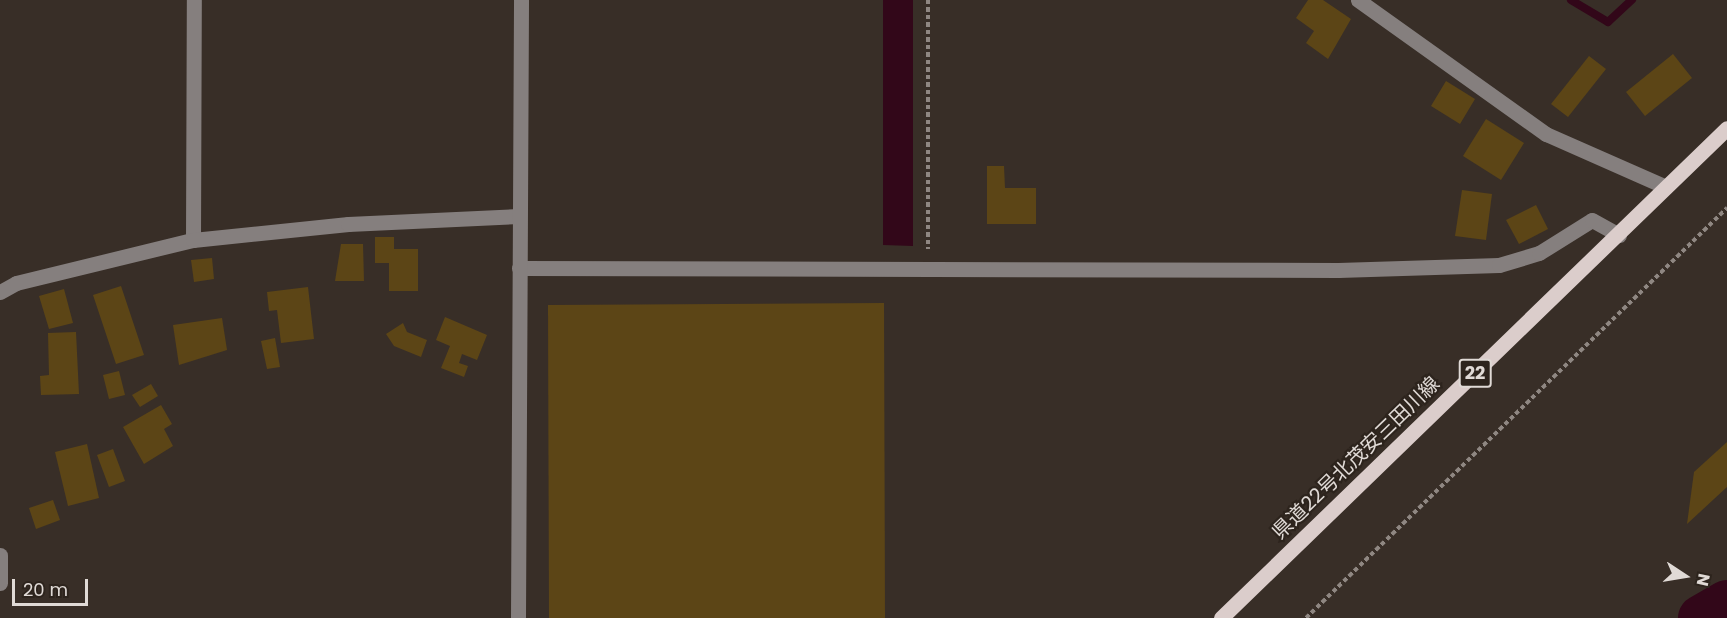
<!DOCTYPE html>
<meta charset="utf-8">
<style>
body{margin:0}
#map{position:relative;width:1727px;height:618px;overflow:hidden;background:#382e27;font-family:Poppins,"Noto Sans JP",sans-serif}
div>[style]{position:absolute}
.water>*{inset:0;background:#320719}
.stream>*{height:8px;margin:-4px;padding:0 4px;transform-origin:4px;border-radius:4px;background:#320719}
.river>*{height:46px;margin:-23px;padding:0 23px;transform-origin:23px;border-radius:23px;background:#320719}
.building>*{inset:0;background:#5c4516}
.path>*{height:4px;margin-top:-2px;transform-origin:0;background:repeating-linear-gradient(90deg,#8f8782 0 4.5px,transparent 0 7.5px)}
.minor>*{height:15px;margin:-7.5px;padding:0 7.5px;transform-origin:7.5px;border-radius:7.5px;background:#857f7e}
.major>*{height:15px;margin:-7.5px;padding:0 7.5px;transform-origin:7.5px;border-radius:7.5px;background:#dbcdcb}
span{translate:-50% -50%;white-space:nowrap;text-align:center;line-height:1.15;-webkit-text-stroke:4.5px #2d241d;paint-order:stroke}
.shield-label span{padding:2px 4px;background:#2d241d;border:2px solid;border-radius:4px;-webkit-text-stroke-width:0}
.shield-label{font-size:18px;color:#e0dad6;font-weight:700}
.street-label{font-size:20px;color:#e0dad6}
.north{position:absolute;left:1655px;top:546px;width:60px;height:60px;-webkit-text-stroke:4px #2d241d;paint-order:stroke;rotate:102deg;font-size:16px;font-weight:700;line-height:24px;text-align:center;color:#e0dad6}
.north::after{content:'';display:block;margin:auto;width:21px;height:27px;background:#e0dad6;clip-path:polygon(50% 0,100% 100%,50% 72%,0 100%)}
.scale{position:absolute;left:12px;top:579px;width:76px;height:27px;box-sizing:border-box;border:3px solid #e0dad6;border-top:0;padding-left:8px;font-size:18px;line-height:21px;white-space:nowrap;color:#e0dad6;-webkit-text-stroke:4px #2d241d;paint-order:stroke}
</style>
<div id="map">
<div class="water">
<div style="clip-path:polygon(883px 0,913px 0,913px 246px,883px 245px)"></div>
</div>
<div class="stream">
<div style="left:1571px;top:0;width:43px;rotate:30.7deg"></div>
<div style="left:1608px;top:22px;width:33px;rotate:-43deg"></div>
</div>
<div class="river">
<div style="left:1701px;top:618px;width:30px;rotate:-30deg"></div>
</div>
<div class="building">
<div style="clip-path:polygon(1308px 0,1323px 0,1351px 19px,1328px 59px,1306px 43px,1314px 31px,1296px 18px)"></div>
<div style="clip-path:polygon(1673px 54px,1692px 78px,1645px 116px,1626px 92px)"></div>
<div style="clip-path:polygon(1589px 56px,1606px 69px,1568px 117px,1551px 104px)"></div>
<div style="clip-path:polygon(1446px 81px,1475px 99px,1460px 124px,1431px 106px)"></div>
<div style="clip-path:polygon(1486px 119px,1524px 143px,1501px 180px,1463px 156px)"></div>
<div style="clip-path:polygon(987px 166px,1004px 166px,1005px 188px,1036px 188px,1036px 224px,987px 224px)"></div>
<div style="clip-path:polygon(1462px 190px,1492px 194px,1486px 240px,1455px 236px)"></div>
<div style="clip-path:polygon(1536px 205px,1548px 229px,1519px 244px,1506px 220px)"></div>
<div style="clip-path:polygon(375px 237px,394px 237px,394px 249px,418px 249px,418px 291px,389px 291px,389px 263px,375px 263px)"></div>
<div style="clip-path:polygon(341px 244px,363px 244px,364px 281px,335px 281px)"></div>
<div style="clip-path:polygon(212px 258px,214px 279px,194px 282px,191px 260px)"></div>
<div style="clip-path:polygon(121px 286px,144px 355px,116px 364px,93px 295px)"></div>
<div style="clip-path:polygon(308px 287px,314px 339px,281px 343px,277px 310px,269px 311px,267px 292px)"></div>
<div style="clip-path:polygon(64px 289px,73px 323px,49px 329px,39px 296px)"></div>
<div style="clip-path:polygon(884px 303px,885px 618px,549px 618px,548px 305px)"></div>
<div style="clip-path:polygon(445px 317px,487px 335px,477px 360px,462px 354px,459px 363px,468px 366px,464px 377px,441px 368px,450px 346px,436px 340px)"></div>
<div style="clip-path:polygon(222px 318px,227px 350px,179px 365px,173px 325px)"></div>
<div style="clip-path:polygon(403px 323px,407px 332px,427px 340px,421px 357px,394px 346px,386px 334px)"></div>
<div style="clip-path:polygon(76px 332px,79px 394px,41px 395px,40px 376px,49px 375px,48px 333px)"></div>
<div style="clip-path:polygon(275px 338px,280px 367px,267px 369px,261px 341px)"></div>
<div style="clip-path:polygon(119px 371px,125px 395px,109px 399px,103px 375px)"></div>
<div style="clip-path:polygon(151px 384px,158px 396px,140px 407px,132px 395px)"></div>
<div style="clip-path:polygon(161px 405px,172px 424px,164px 429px,173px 446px,144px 464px,123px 427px)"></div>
<div style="clip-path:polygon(1727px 442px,1727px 487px,1687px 524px,1694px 472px)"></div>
<div style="clip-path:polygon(87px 444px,99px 498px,68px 506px,55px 452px)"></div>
<div style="clip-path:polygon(113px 449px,125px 481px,109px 487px,97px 455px)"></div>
<div style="clip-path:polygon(53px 500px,60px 520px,36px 529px,29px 508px)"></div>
</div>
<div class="path">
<div style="left:928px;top:0;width:249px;rotate:90deg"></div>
<div style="left:1306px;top:618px;width:588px;rotate:-44.24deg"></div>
</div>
<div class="minor">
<div style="left:1358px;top:0;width:231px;rotate:35.5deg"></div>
<div style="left:1546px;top:134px;width:131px;rotate:23.8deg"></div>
<div style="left:193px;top:240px;width:240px;rotate:-89.8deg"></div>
<div style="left:519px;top:268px;width:819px;rotate:0.14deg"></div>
<div style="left:1338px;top:270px;width:161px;rotate:-1.8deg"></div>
<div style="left:1499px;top:265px;width:42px;rotate:-16.7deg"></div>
<div style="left:1539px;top:253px;width:62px;rotate:-31.9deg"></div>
<div style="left:1592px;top:220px;width:31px;rotate:29deg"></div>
<div style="left:0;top:292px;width:18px;rotate:-29deg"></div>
<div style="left:16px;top:283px;width:182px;rotate:-13.7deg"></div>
<div style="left:193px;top:240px;width:156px;rotate:-5.9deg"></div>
<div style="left:348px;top:224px;width:171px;rotate:-2.7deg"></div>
<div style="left:0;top:555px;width:28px;rotate:90deg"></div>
<div style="left:518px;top:618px;width:618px;rotate:-89.72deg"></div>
</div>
<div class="major">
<div style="left:1221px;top:618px;width:704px;rotate:-44.08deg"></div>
</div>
<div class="shield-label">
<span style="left:1475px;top:373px">22</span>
</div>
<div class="street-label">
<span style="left:1356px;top:458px;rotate:-44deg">県道22号北茂安三田川線</span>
</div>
<div class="north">N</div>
<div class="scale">20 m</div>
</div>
